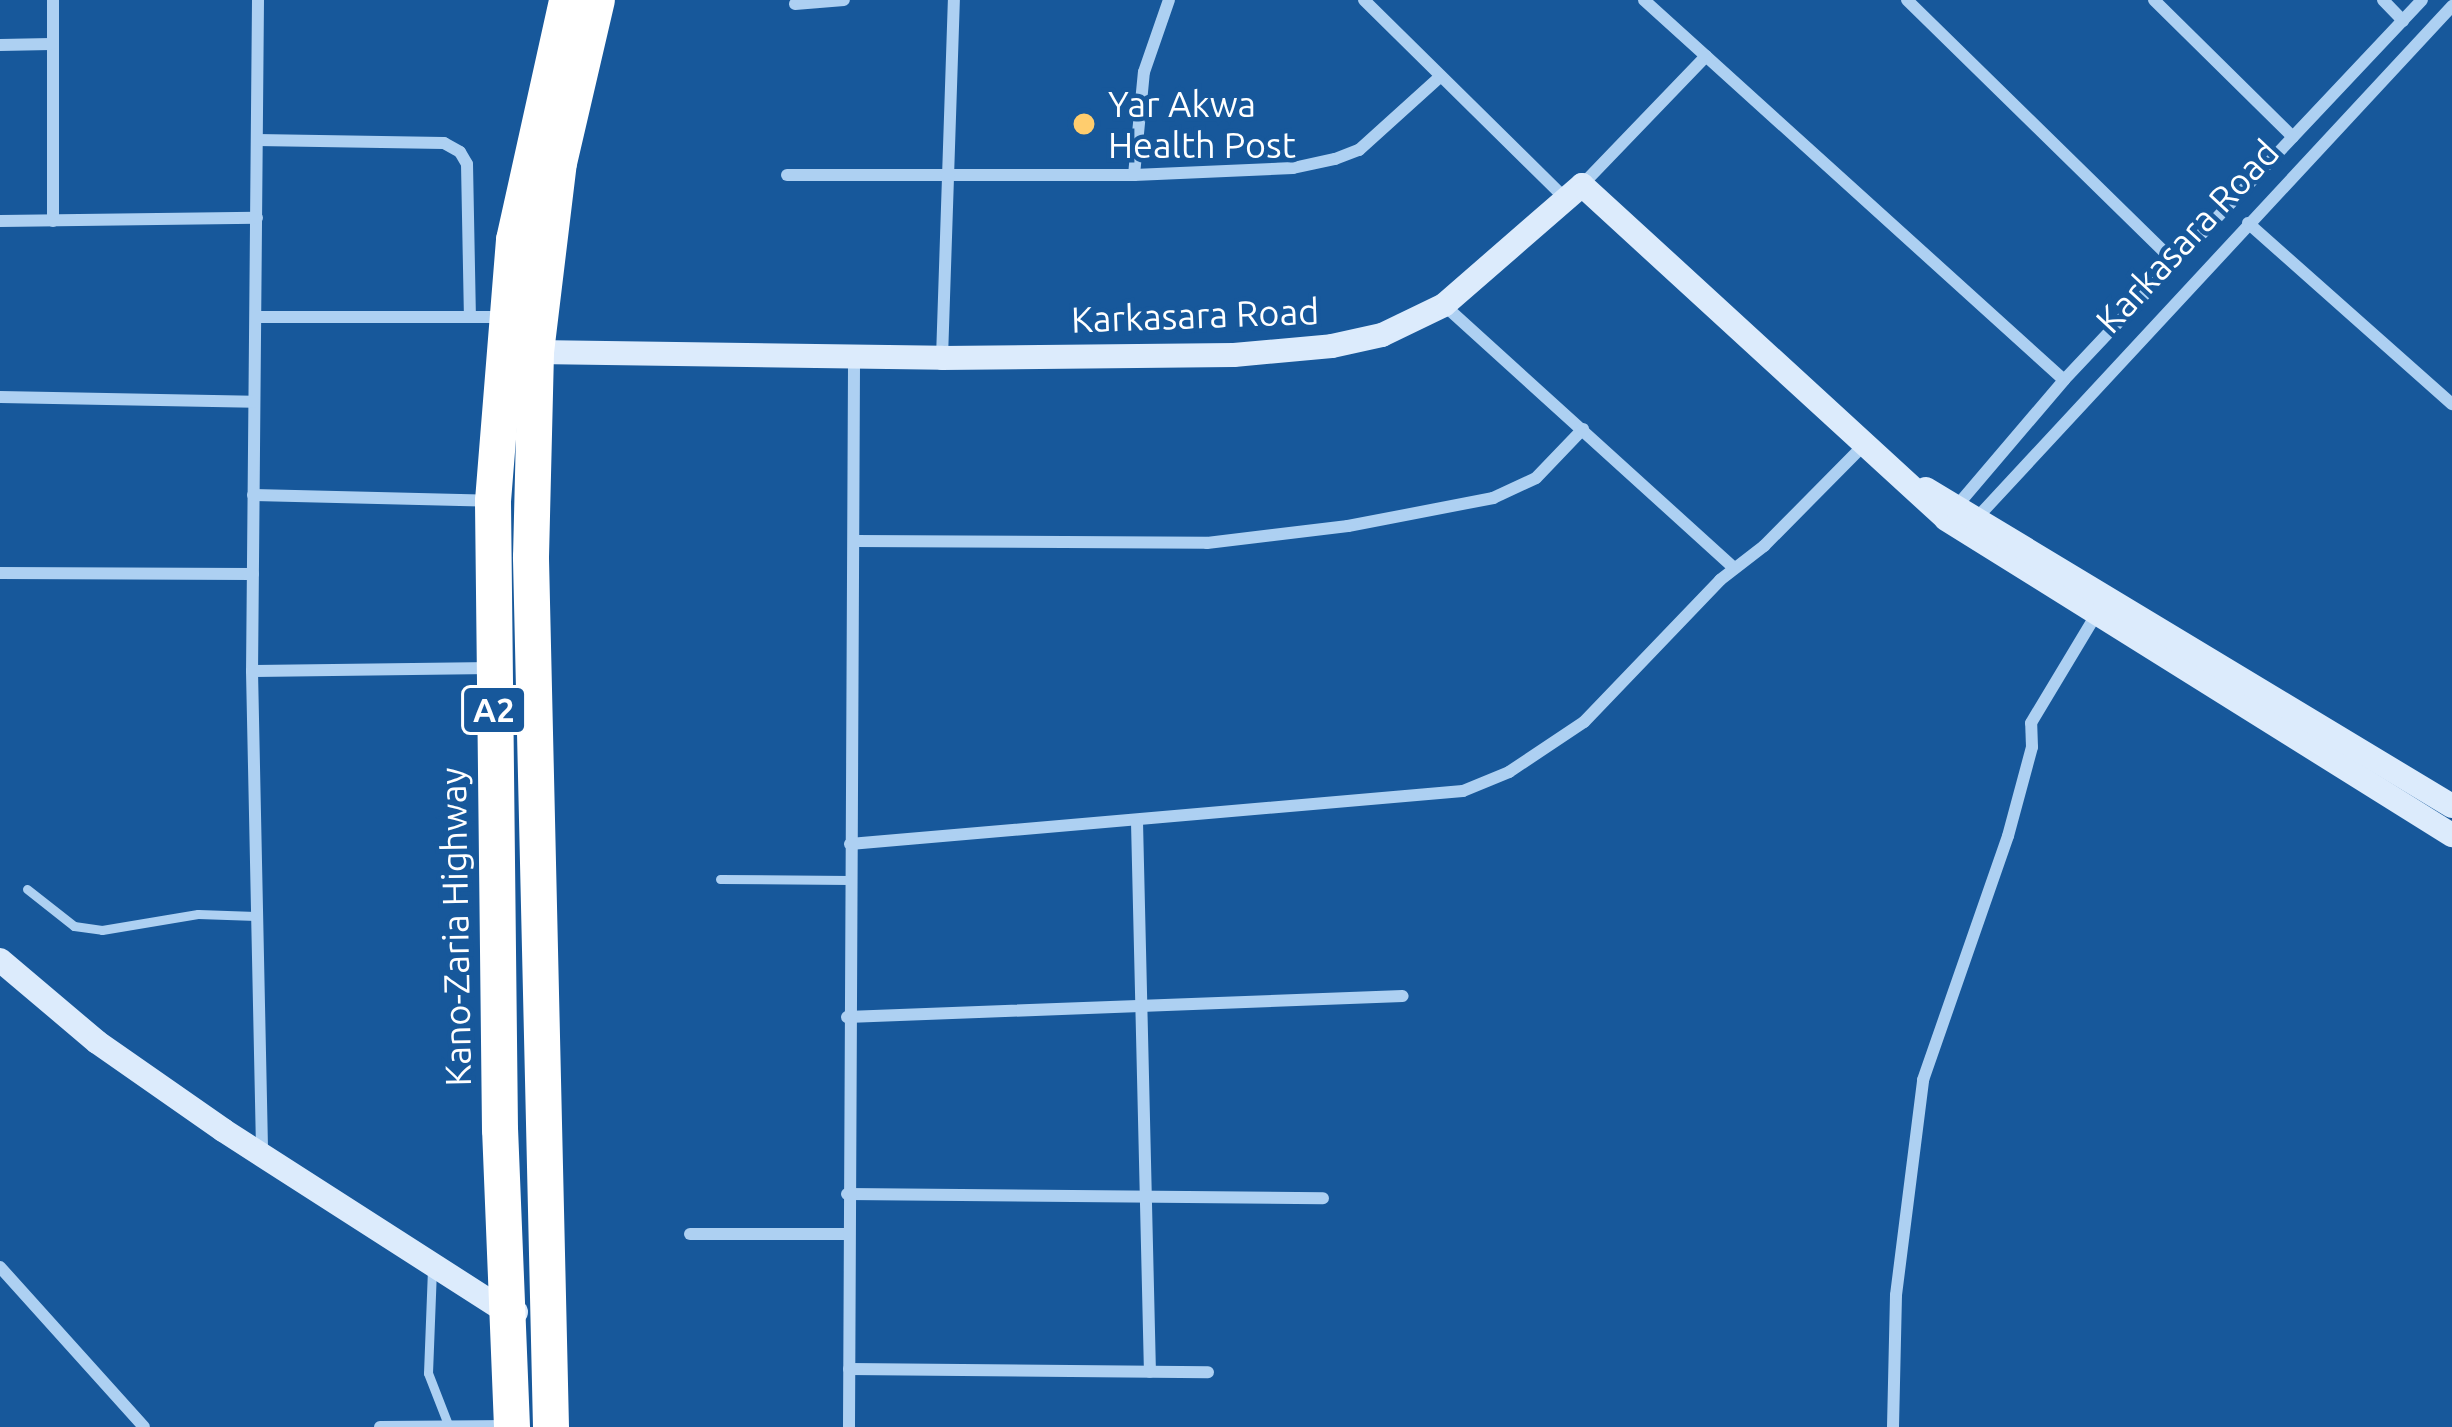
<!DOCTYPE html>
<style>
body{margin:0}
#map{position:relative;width:2452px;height:1427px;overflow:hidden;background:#17589b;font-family:Ubuntu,sans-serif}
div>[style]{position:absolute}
.lane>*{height:9px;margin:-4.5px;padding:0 4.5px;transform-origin:4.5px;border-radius:4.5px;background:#add0f2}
.street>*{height:12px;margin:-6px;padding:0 6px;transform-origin:6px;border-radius:6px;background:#add0f2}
.secondary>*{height:24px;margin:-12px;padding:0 12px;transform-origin:12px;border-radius:12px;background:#dcebfc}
.highway>*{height:36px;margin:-18px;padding:0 18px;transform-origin:18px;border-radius:18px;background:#fff}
.dots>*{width:33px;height:33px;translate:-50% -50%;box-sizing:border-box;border:6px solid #17589b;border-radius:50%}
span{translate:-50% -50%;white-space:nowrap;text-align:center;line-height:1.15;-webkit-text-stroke:9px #17589b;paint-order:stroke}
.shield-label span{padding:3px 9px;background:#17589b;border:3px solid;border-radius:9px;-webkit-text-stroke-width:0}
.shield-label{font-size:33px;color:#fff;font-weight:700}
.poi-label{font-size:36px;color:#fff}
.left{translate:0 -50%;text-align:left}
.street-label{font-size:36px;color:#fff}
</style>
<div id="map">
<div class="lane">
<div style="left:720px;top:879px;width:130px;rotate:0.4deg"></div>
<div style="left:27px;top:889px;width:60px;rotate:38.2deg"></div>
<div style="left:74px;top:926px;width:28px;rotate:8deg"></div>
<div style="left:102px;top:930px;width:97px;rotate:-9.5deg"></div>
<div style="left:198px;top:914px;width:59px;rotate:1.9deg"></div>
<div style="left:432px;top:1269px;width:104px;rotate:92.2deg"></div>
<div style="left:428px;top:1373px;width:58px;rotate:68.7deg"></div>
</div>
<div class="street">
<div style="left:53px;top:0;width:221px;rotate:90deg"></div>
<div style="left:258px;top:0;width:671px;rotate:90.51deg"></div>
<div style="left:252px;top:671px;width:484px;rotate:88.8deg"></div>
<div style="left:1364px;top:0;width:282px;rotate:44.6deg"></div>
<div style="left:1644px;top:0;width:566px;rotate:42.14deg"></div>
<div style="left:1907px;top:0;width:375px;rotate:44.4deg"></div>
<div style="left:2154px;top:0;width:195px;rotate:44.6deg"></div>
<div style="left:2383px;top:0;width:29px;rotate:46deg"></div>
<div style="left:795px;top:4px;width:49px;rotate:-4.7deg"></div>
<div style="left:0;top:45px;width:51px;rotate:-1.1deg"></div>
<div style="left:257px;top:140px;width:187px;rotate:0.9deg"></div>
<div style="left:444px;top:143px;width:18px;rotate:29deg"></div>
<div style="left:460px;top:152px;width:14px;rotate:60deg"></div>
<div style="left:467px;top:164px;width:153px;rotate:88.9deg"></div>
<div style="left:787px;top:175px;width:347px"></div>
<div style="left:1134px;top:175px;width:103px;rotate:-84.5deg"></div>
<div style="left:1144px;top:72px;width:76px;rotate:-70.9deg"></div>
<div style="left:1134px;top:175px;width:159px;rotate:-2.5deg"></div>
<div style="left:1293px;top:168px;width:43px;rotate:-12.1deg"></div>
<div style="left:1335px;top:159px;width:26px;rotate:-21deg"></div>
<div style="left:1359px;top:150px;width:110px;rotate:-42.1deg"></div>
<div style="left:1582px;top:185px;width:179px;rotate:-46.1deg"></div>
<div style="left:0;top:221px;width:257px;rotate:-0.7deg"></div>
<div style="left:2248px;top:223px;width:273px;rotate:41.6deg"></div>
<div style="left:1444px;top:305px;width:390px;rotate:42.2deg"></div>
<div style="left:256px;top:317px;width:249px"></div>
<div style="left:942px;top:358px;width:358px;rotate:-88.1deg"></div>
<div style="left:0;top:397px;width:253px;rotate:1.1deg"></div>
<div style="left:253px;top:495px;width:238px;rotate:1.4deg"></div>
<div style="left:1956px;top:507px;width:167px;rotate:-49.6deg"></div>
<div style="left:2064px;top:380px;width:522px;rotate:-46.71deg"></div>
<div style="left:1974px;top:521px;width:703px;rotate:-47.13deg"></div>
<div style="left:855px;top:541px;width:352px;rotate:0.3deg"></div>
<div style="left:1207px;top:543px;width:142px;rotate:-6.9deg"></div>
<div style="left:1348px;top:526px;width:148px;rotate:-10.9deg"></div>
<div style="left:1493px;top:498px;width:47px;rotate:-24.9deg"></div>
<div style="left:1536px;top:478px;width:68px;rotate:-46.2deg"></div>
<div style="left:0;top:573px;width:253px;rotate:0.2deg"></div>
<div style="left:252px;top:671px;width:240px;rotate:-0.7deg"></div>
<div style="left:1137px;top:822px;width:550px;rotate:88.65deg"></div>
<div style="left:850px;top:844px;width:615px;rotate:-4.94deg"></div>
<div style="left:1463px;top:791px;width:50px;rotate:-22.4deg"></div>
<div style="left:1509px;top:772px;width:90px;rotate:-33.7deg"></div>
<div style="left:1584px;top:722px;width:197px;rotate:-46.2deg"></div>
<div style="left:1720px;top:580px;width:56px;rotate:-37.7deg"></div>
<div style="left:1764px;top:546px;width:142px;rotate:-45.3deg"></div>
<div style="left:847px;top:1017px;width:556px;rotate:-2.16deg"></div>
<div style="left:847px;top:1194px;width:476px;rotate:0.5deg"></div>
<div style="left:690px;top:1234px;width:157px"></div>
<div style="left:0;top:1267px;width:215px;rotate:48deg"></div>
<div style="left:849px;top:1369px;width:359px;rotate:0.5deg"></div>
<div style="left:380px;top:1427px;width:130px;rotate:-0.4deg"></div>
<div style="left:849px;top:1427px;width:1070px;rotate:-89.73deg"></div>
<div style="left:1893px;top:1427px;width:132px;rotate:-88.7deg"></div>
<div style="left:1896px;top:1295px;width:217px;rotate:-82.8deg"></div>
<div style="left:1923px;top:1080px;width:258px;rotate:-70.8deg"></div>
<div style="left:2008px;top:836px;width:92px;rotate:-74.9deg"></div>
<div style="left:2032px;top:747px;width:24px;rotate:-92deg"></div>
<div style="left:2031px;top:723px;width:126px;rotate:-59deg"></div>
</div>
<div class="secondary">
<div style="left:536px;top:352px;width:406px;rotate:0.8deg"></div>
<div style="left:942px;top:358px;width:292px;rotate:-0.6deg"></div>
<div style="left:1234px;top:355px;width:98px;rotate:-5.2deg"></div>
<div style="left:1332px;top:346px;width:51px;rotate:-12.4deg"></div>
<div style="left:1382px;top:335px;width:69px;rotate:-25.8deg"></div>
<div style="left:1444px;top:305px;width:183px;rotate:-41deg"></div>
<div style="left:1582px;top:185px;width:494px;rotate:42.5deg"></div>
<div style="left:1946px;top:519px;width:597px;rotate:31.99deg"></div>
<div style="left:1926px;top:489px;width:614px;rotate:31.08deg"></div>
<div style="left:0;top:960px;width:127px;rotate:40.2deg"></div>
<div style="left:97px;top:1042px;width:154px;rotate:34.9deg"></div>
<div style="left:223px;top:1130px;width:336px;rotate:32.7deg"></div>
<div style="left:506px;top:1312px;width:10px"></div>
</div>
<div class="highway">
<div style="left:512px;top:1427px;width:297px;rotate:-92.3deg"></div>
<div style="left:500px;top:1130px;width:629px;rotate:-90.64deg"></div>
<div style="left:493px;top:501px;width:262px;rotate:-85.4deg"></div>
<div style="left:514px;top:240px;width:246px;rotate:-77.5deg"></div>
<div style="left:551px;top:1427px;width:870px;rotate:-91.32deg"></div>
<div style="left:531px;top:557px;width:205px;rotate:-88.6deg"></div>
<div style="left:536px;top:352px;width:190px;rotate:-83.1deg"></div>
<div style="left:559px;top:163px;width:167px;rotate:-76.9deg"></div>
</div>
<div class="dots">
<div style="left:1084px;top:124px;background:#ffcd6e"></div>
</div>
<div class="shield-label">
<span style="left:494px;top:710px">A2</span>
</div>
<div class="poi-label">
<span class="left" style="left:1108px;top:124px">Yar Akwa<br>Health Post</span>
</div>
<div class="street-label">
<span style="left:2187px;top:236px;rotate:-47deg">Karkasara Road</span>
<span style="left:1195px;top:315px;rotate:-2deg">Karkasara Road</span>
<span style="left:455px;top:927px;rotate:-91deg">Kano-Zaria Highway</span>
</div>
</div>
